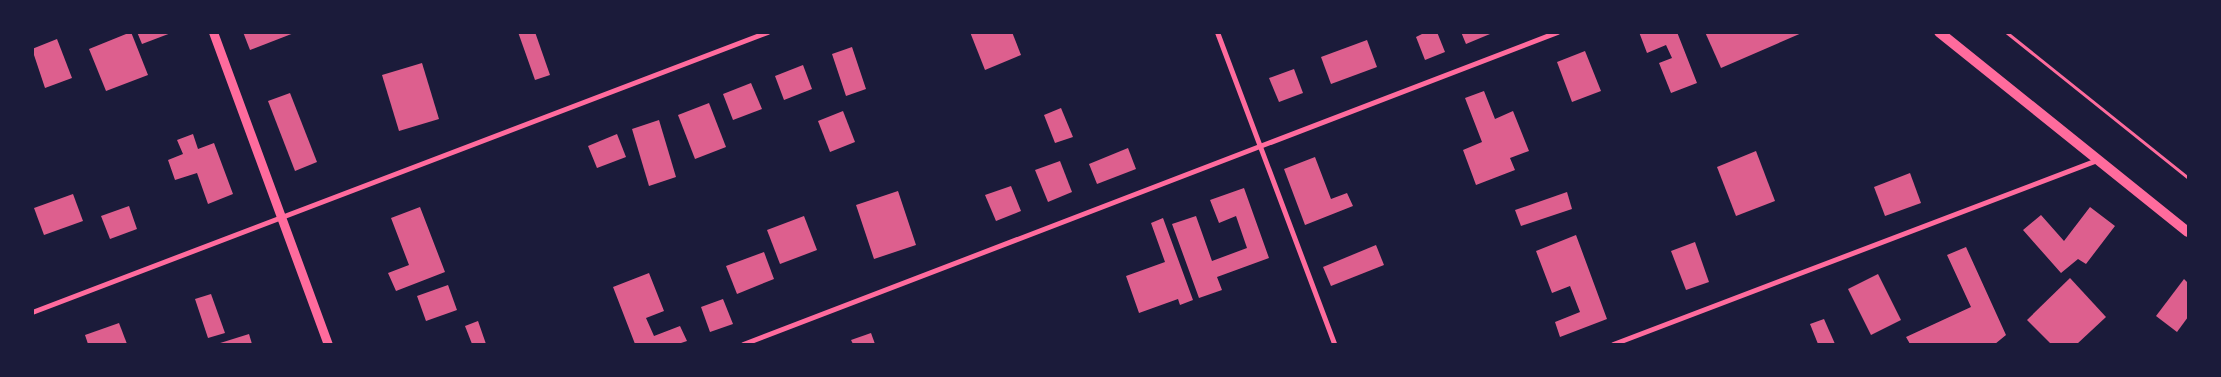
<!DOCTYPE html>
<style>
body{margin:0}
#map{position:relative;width:2221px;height:377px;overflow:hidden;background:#1b1b3a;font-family:Raleway,sans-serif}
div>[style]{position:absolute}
.building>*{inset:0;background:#dd5f8e}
.path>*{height:3px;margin:-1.5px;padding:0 1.5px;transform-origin:1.5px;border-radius:1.5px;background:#ff6b9d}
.minor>*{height:5px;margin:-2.5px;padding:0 2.5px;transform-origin:2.5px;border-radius:2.5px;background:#ff6b9d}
.tertiary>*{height:9px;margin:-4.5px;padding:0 4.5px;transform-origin:4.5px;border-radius:4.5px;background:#ff6b9d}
.secondary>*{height:10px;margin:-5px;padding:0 5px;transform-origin:5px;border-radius:5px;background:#ff6b9d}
span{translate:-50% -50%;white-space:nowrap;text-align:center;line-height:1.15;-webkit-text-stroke:5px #1b1b3a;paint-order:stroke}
.frame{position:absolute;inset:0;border:34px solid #1b1b3a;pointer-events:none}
</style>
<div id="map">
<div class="building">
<div style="clip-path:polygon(131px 32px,148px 75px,106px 91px,89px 49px)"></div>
<div style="clip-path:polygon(137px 32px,171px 32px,171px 33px,142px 44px)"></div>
<div style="clip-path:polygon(243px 32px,294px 32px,294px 33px,250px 50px)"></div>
<div style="clip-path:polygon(518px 32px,535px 32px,550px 75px,535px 80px)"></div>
<div style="clip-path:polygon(970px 32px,1012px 32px,1021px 55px,985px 70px)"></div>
<div style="clip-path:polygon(1426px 32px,1437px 32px,1445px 52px,1425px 60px,1416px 37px)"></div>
<div style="clip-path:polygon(1461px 32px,1489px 32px,1490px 34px,1466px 44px)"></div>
<div style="clip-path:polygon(1639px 32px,1677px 32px,1697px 83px,1671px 93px,1659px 63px,1672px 58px,1666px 45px,1647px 53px)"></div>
<div style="clip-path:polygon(1705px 32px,1804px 32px,1721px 68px)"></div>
<div style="clip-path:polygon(57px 39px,72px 78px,45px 88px,32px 49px)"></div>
<div style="clip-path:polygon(1367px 40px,1377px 67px,1331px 84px,1321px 57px)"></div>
<div style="clip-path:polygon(852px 47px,866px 89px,846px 96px,832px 54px)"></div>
<div style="clip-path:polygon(1585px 51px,1601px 91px,1572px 102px,1557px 62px)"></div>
<div style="clip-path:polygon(422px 63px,439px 119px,399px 131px,382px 75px)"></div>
<div style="clip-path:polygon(803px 65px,812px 89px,784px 100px,775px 76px)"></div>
<div style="clip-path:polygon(1294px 69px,1303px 93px,1279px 102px,1269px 78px)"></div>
<div style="clip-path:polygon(751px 83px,762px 109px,733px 120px,723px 94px)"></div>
<div style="clip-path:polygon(1484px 91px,1495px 119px,1513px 111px,1529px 151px,1510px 158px,1515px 170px,1476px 185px,1463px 150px,1482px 142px,1465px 98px)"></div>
<div style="clip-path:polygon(290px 93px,317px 162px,295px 171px,268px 101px)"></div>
<div style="clip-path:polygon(709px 103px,726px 147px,695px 159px,678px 115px)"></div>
<div style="clip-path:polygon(1061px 108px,1073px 137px,1055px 143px,1044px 115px)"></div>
<div style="clip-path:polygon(843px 111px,855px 142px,830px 152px,818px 121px)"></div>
<div style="clip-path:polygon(659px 120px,676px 177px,649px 186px,632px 129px)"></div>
<div style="clip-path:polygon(193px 134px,198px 149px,214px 143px,233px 194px,208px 204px,197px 173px,175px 180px,168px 160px,183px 154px,177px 140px)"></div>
<div style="clip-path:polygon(617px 134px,626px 157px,597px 168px,588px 146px)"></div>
<div style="clip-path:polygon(1128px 148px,1136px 169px,1097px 184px,1089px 164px)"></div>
<div style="clip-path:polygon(1756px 151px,1775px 201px,1736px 216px,1717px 167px)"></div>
<div style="clip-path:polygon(1315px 157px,1331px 199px,1347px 193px,1353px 206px,1305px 225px,1284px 169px)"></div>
<div style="clip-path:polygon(1060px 161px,1072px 192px,1048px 202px,1035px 170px)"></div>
<div style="clip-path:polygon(1910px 173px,1921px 203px,1885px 216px,1874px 187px)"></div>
<div style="clip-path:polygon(1011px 186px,1021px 211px,996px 221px,985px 195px)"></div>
<div style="clip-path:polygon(1244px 188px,1269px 258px,1217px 277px,1222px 290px,1199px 298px,1172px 224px,1196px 216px,1212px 261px,1247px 248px,1236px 216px,1219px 223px,1210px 200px)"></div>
<div style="clip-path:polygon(898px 191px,916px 245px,874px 259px,856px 205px)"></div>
<div style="clip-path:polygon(1567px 192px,1572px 209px,1521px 226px,1515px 210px)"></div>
<div style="clip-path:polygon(73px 194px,83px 221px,44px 235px,34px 208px)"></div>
<div style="clip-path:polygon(129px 206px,137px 229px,110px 239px,101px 216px)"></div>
<div style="clip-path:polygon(420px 207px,445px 272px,396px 291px,388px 273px,409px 265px,391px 218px)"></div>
<div style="clip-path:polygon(2090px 207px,2115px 226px,2086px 264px,2078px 259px,2061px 273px,2023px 230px,2041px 215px,2064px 241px)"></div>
<div style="clip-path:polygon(804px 216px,817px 250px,780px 264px,767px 230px)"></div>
<div style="clip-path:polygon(1163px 218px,1193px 300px,1180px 305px,1178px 299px,1139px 313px,1126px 276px,1165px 262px,1151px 223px)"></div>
<div style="clip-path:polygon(1576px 235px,1607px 319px,1560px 337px,1555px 322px,1580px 312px,1570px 286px,1552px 293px,1536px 251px)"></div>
<div style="clip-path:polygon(1695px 242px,1709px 282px,1686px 290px,1671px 251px)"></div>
<div style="clip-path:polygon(1376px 245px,1384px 265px,1331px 286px,1323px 267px)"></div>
<div style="clip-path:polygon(1966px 247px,2006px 335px,1995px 344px,1910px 344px,1906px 337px,1971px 307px,1947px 255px)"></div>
<div style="clip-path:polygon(764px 252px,774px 279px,737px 294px,726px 266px)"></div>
<div style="clip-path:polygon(649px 273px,664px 311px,646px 318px,654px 336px,680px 326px,687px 341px,678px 344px,635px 344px,613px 287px)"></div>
<div style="clip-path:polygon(1878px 274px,1901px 320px,1871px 335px,1848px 289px)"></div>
<div style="clip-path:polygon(2070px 278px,2106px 317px,2077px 344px,2051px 344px,2027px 320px)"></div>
<div style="clip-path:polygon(2184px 279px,2188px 283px,2188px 317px,2177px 332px,2156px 316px)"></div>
<div style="clip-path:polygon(448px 285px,457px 310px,426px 321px,417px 296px)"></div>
<div style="clip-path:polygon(211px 294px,225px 333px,208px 338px,195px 299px)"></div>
<div style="clip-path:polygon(723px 299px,733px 324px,710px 332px,701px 307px)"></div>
<div style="clip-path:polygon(1824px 319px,1835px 344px,1818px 344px,1810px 324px)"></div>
<div style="clip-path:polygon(478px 321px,486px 344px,472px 344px,465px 326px)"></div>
<div style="clip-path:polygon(119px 323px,127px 344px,88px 344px,85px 335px)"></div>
<div style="clip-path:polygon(871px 333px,875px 344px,853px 344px,851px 340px)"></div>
<div style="clip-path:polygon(249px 334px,252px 344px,217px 344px)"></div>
</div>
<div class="path">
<div style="left:2006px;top:32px;width:233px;rotate:38.7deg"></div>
</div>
<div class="minor">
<div style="left:1217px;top:32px;width:333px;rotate:69.4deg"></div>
<div style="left:32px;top:312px;width:787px;rotate:-20.85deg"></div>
<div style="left:743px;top:344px;width:872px;rotate:-20.97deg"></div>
<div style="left:1613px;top:344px;width:518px;rotate:-20.82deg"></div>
</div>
<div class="tertiary">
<div style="left:213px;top:32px;width:333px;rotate:69.8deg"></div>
</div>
<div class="secondary">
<div style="left:1939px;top:32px;width:319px;rotate:38.8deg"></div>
</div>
<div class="frame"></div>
</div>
